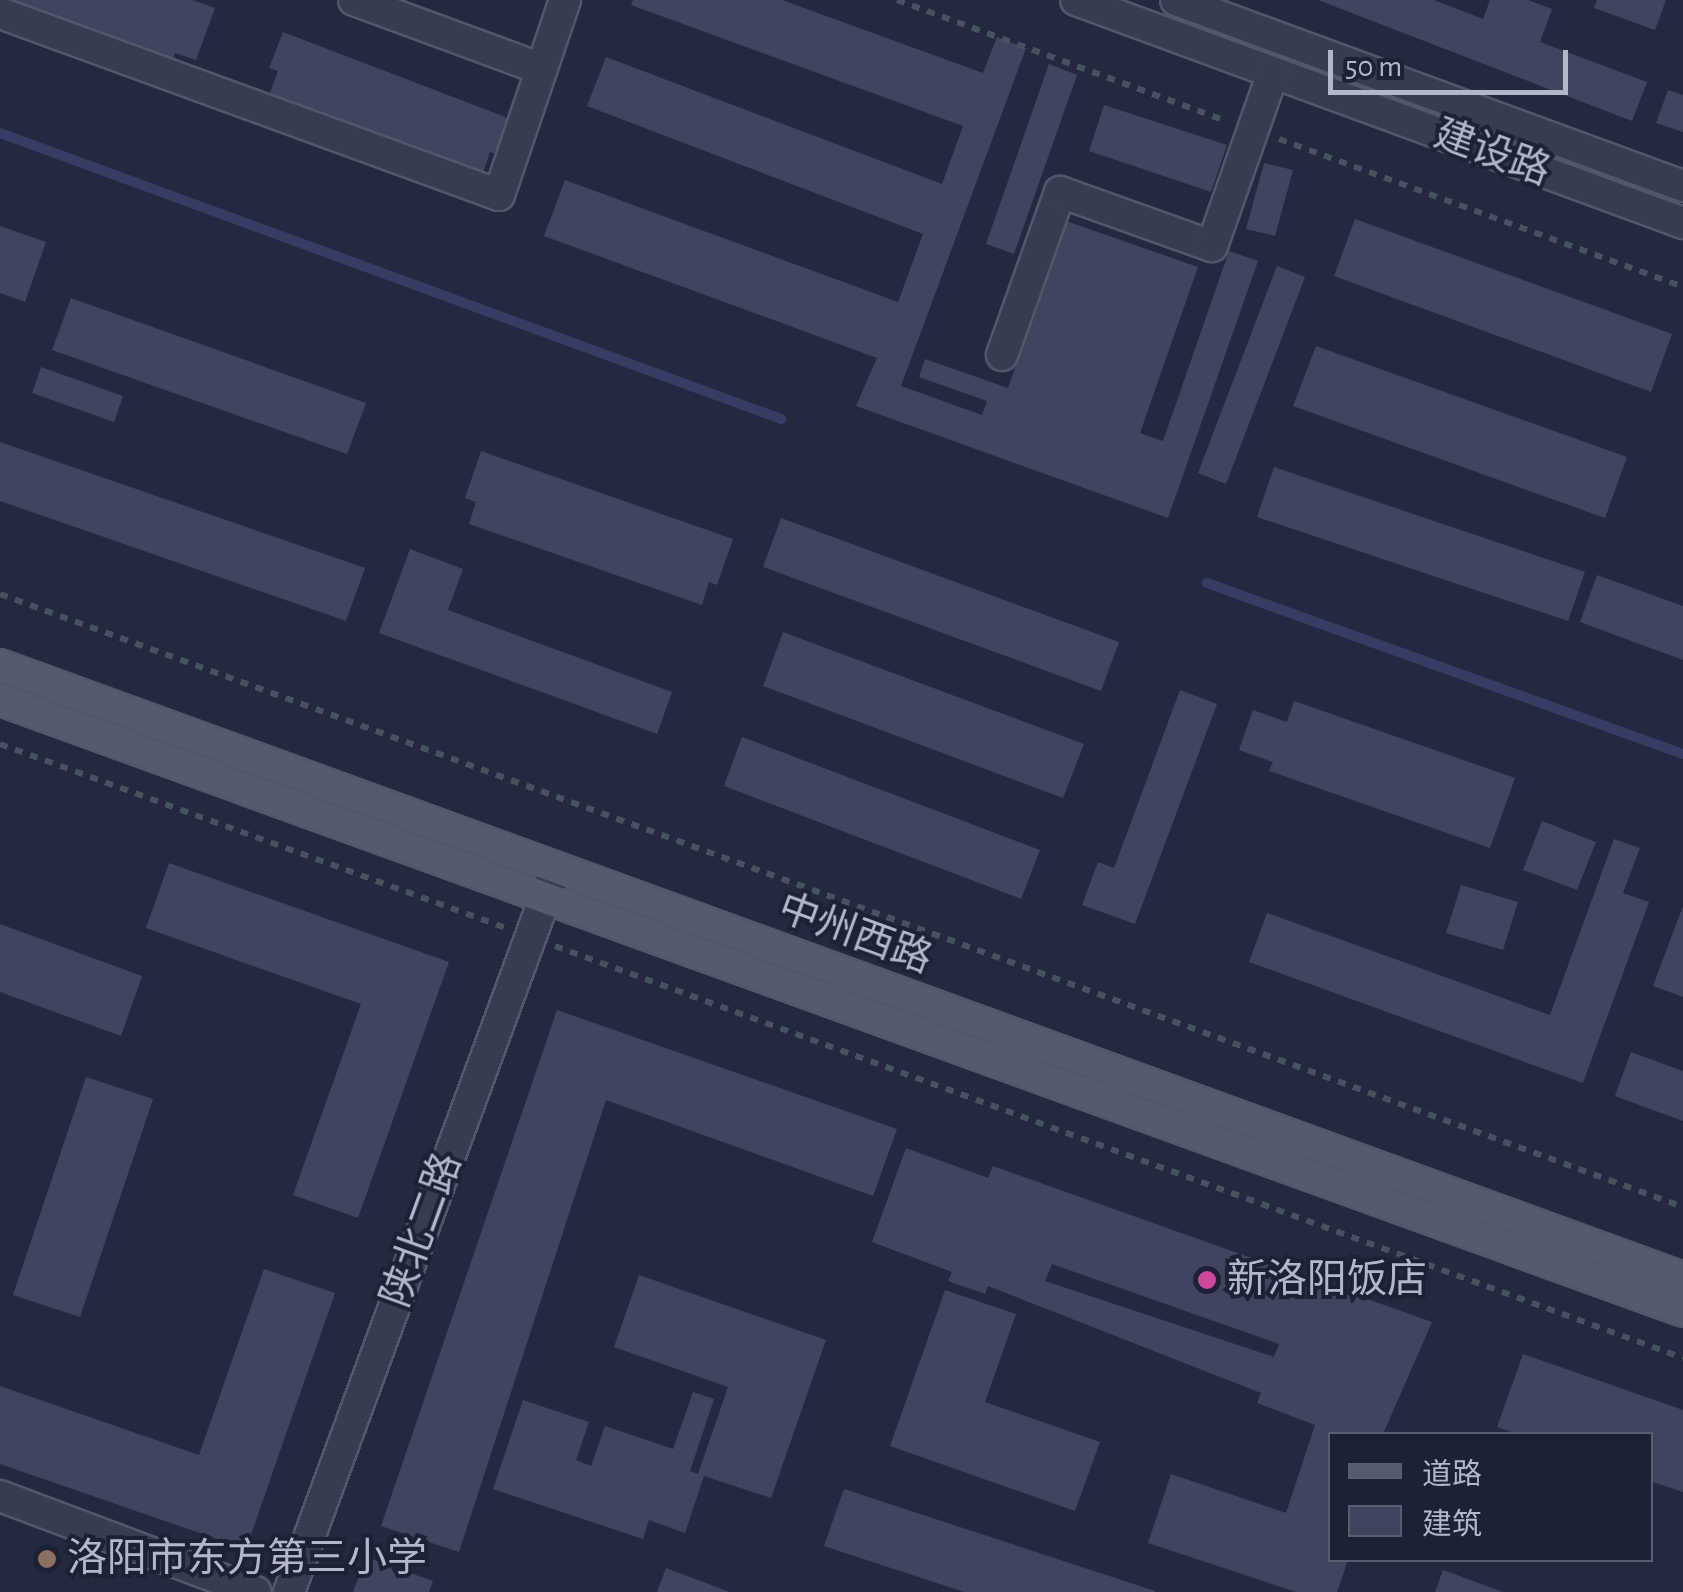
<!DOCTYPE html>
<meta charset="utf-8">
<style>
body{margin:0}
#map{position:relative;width:1683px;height:1592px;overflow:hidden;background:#24293f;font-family:"Alegreya Sans","Noto Sans SC",sans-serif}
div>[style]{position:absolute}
.stream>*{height:10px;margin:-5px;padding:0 5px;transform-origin:5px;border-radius:5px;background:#363d64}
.building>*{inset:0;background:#40455f}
.path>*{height:6px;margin-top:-3px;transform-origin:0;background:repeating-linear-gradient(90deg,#44535d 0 8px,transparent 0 16px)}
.roads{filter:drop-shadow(2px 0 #53576a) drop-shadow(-2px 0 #53576a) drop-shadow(0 2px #53576a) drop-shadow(0 -2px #53576a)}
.minor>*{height:30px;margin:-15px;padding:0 15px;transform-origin:15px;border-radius:15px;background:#383c4f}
.major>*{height:30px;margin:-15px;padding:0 15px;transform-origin:15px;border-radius:15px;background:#565a6f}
.dots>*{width:28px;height:28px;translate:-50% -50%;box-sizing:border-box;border:5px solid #1d2134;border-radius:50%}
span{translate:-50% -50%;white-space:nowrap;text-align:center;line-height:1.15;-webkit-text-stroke:8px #1d2134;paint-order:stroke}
.street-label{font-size:40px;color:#b4b7ca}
.poi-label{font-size:40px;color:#b4b7ca}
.left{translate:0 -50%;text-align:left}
.legend{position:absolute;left:1328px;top:1432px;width:325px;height:130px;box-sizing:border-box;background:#1d2134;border:2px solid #595d70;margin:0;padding:12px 18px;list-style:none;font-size:30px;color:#b4b7ca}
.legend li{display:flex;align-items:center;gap:20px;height:50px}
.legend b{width:50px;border:2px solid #595d70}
.scale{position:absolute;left:1328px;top:50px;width:240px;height:45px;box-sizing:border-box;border:5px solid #b4b7ca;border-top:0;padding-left:12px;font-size:30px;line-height:35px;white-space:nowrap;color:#b4b7ca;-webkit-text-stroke:8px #1d2134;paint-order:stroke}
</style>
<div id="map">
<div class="stream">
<div style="left:0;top:133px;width:832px;rotate:20.11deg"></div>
<div style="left:1207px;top:583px;width:506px;rotate:19.76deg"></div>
</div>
<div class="building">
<div style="clip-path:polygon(12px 0,192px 0,215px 8px,196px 60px,175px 53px,170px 68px,133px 55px,137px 45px,22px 11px,24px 5px)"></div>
<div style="clip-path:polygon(633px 0,782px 0,983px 73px,997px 37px,1026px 48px,901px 386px,982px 415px,987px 401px,919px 377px,925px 359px,1008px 388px,1066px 221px,1198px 267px,1140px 433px,1163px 441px,1229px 251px,1258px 261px,1168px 518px,856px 406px,877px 358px,544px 236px,565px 180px,898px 302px,923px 234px,587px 106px,606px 57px,942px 184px,963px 126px,631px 5px)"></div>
<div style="clip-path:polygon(1318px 0,1434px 0,1483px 19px,1490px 0,1528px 0,1552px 9px,1540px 42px,1647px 82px,1632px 121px)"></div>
<div style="clip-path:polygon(1597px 0,1666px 0,1655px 30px,1594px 8px)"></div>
<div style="clip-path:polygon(283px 32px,513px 120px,500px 155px,490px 152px,483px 173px,270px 93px,278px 71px,269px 68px)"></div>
<div style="clip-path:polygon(1049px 64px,1077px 75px,1014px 254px,986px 244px)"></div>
<div style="clip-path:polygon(1668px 90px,1683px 95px,1683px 132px,1656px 123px)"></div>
<div style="clip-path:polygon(1104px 105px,1227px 145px,1211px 192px,1089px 151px)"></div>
<div style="clip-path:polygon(1264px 163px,1293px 170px,1275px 236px,1246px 229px)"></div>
<div style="clip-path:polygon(1355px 219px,1672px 334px,1651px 392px,1334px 276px)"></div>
<div style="clip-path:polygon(0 226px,46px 242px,25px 302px,0 293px)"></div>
<div style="clip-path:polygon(1277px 266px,1305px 277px,1226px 484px,1198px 473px)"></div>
<div style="clip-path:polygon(71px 298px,366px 403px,347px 454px,52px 350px)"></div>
<div style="clip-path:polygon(1316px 346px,1627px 457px,1605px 518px,1293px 406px)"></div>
<div style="clip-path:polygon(41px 367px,123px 396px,114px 422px,32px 393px)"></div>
<div style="clip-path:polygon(0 442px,365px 568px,346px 621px,0 501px)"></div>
<div style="clip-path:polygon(481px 451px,733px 539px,717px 585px,709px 582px,702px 605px,469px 524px,476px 502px,465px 498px)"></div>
<div style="clip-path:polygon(1274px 467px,1585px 572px,1568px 621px,1257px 517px)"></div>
<div style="clip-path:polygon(781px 518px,1119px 642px,1101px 691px,763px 567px)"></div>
<div style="clip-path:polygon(410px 549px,463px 569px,448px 610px,672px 692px,657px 734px,379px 633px)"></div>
<div style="clip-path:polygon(1597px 575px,1683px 606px,1683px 660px,1580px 622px)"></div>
<div style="clip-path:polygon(783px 632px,1084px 744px,1063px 798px,763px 686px)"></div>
<div style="clip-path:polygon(1180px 690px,1217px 704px,1135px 924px,1082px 905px,1098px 862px,1114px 868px)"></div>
<div style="clip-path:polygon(1294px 701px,1515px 778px,1490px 848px,1269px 771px,1273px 762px,1239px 750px,1253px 710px,1287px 722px)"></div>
<div style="clip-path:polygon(742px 737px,1040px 850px,1021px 899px,724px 786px)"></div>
<div style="clip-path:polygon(1542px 821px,1596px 842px,1577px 890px,1523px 870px)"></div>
<div style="clip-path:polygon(1614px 839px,1640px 848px,1623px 893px,1649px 902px,1583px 1083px,1249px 962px,1267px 913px,1550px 1015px)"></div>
<div style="clip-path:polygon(169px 863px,449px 962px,358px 1218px,293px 1195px,361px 1004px,146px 928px)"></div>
<div style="clip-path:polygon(1461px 885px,1518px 902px,1503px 950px,1446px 933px)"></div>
<div style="clip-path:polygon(1683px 906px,1683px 997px,1653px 986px)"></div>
<div style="clip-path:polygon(0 924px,142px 976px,121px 1036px,0 992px)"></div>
<div style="clip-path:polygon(557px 1010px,897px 1129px,873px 1196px,606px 1100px,459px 1552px,381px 1526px)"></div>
<div style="clip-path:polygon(1631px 1052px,1683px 1071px,1683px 1121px,1615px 1096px)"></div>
<div style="clip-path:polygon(86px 1077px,153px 1099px,80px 1317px,13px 1295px)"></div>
<div style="clip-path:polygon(evenodd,906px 1148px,988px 1178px,993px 1166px,1432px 1322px,1383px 1434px,1330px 1434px,1330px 1560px,1348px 1560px,1337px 1592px,1296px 1592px,1148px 1543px,1171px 1474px,1286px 1513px,1315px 1425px,1257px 1403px,1261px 1393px,988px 1286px,985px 1294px,948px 1281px,952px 1272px,872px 1242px,906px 1148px,1052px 1264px,1279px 1344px,1274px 1357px,1045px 1281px,1052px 1264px)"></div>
<div style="clip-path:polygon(264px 1269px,335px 1293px,246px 1549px,0 1464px,0 1386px,199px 1455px)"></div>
<div style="clip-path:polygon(639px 1275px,826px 1340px,771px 1498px,704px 1476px,685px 1533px,649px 1520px,643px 1539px,493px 1489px,523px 1400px,589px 1422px,576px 1460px,591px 1466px,605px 1426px,673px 1449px,693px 1392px,714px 1399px,690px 1471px,698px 1474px,728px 1387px,614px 1347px)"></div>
<div style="clip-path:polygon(945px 1290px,1016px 1314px,985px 1402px,1100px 1442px,1075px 1511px,890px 1446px)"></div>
<div style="clip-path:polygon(1523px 1354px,1683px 1410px,1683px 1492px,1650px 1481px,1650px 1434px,1517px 1434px,1497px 1427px)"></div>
<div style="clip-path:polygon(844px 1489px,1155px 1591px,1155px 1592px,964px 1592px,824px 1546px)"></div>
<div style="clip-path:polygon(366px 1557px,433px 1581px,429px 1592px,353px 1592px)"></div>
<div style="clip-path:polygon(666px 1568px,730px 1592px,657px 1592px)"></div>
<div style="clip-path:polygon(1443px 1570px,1503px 1592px,1435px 1592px)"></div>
</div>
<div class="path">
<div style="left:897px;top:0;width:348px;rotate:20.2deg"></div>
<div style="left:1279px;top:139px;width:430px;rotate:20.1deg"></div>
<div style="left:0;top:594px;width:1791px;rotate:20.01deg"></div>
<div style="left:0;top:744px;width:538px;rotate:19.98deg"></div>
<div style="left:555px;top:946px;width:1201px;rotate:20.06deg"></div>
</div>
<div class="roads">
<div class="minor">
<div style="left:354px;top:0;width:200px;rotate:20.2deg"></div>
<div style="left:1076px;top:0;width:647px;rotate:20.17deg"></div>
<div style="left:1176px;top:0;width:540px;rotate:20.15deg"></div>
<div style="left:0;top:13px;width:531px;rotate:20.04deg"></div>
<div style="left:499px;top:195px;width:206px;rotate:-71.3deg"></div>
<div style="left:1002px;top:355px;width:173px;rotate:-70.4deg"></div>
<div style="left:1060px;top:192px;width:161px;rotate:19.6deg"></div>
<div style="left:1212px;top:246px;width:183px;rotate:-70.6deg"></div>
<div style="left:0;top:1496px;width:273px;rotate:20.6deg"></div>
<div style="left:289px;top:1592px;width:772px;rotate:-69.76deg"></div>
</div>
<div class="major">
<div style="left:0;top:665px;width:1791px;rotate:20.01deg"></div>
<div style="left:0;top:700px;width:1790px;rotate:19.95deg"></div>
</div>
</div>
<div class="dots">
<div style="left:1207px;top:1280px;background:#d1479c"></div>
<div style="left:47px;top:1559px;background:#8d6e63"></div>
</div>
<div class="street-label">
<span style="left:1492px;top:153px;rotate:20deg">建设路</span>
<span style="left:855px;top:934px;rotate:20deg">中州西路</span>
<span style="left:422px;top:1230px;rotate:-70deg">陕北二路</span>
</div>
<div class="poi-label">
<span class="left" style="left:1227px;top:1280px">新洛阳饭店</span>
<span class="left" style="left:67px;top:1559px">洛阳市东方第三小学</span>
</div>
<ul class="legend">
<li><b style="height:12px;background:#565a6f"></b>道路</li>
<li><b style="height:28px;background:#40455f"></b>建筑</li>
</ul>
<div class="scale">50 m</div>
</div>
